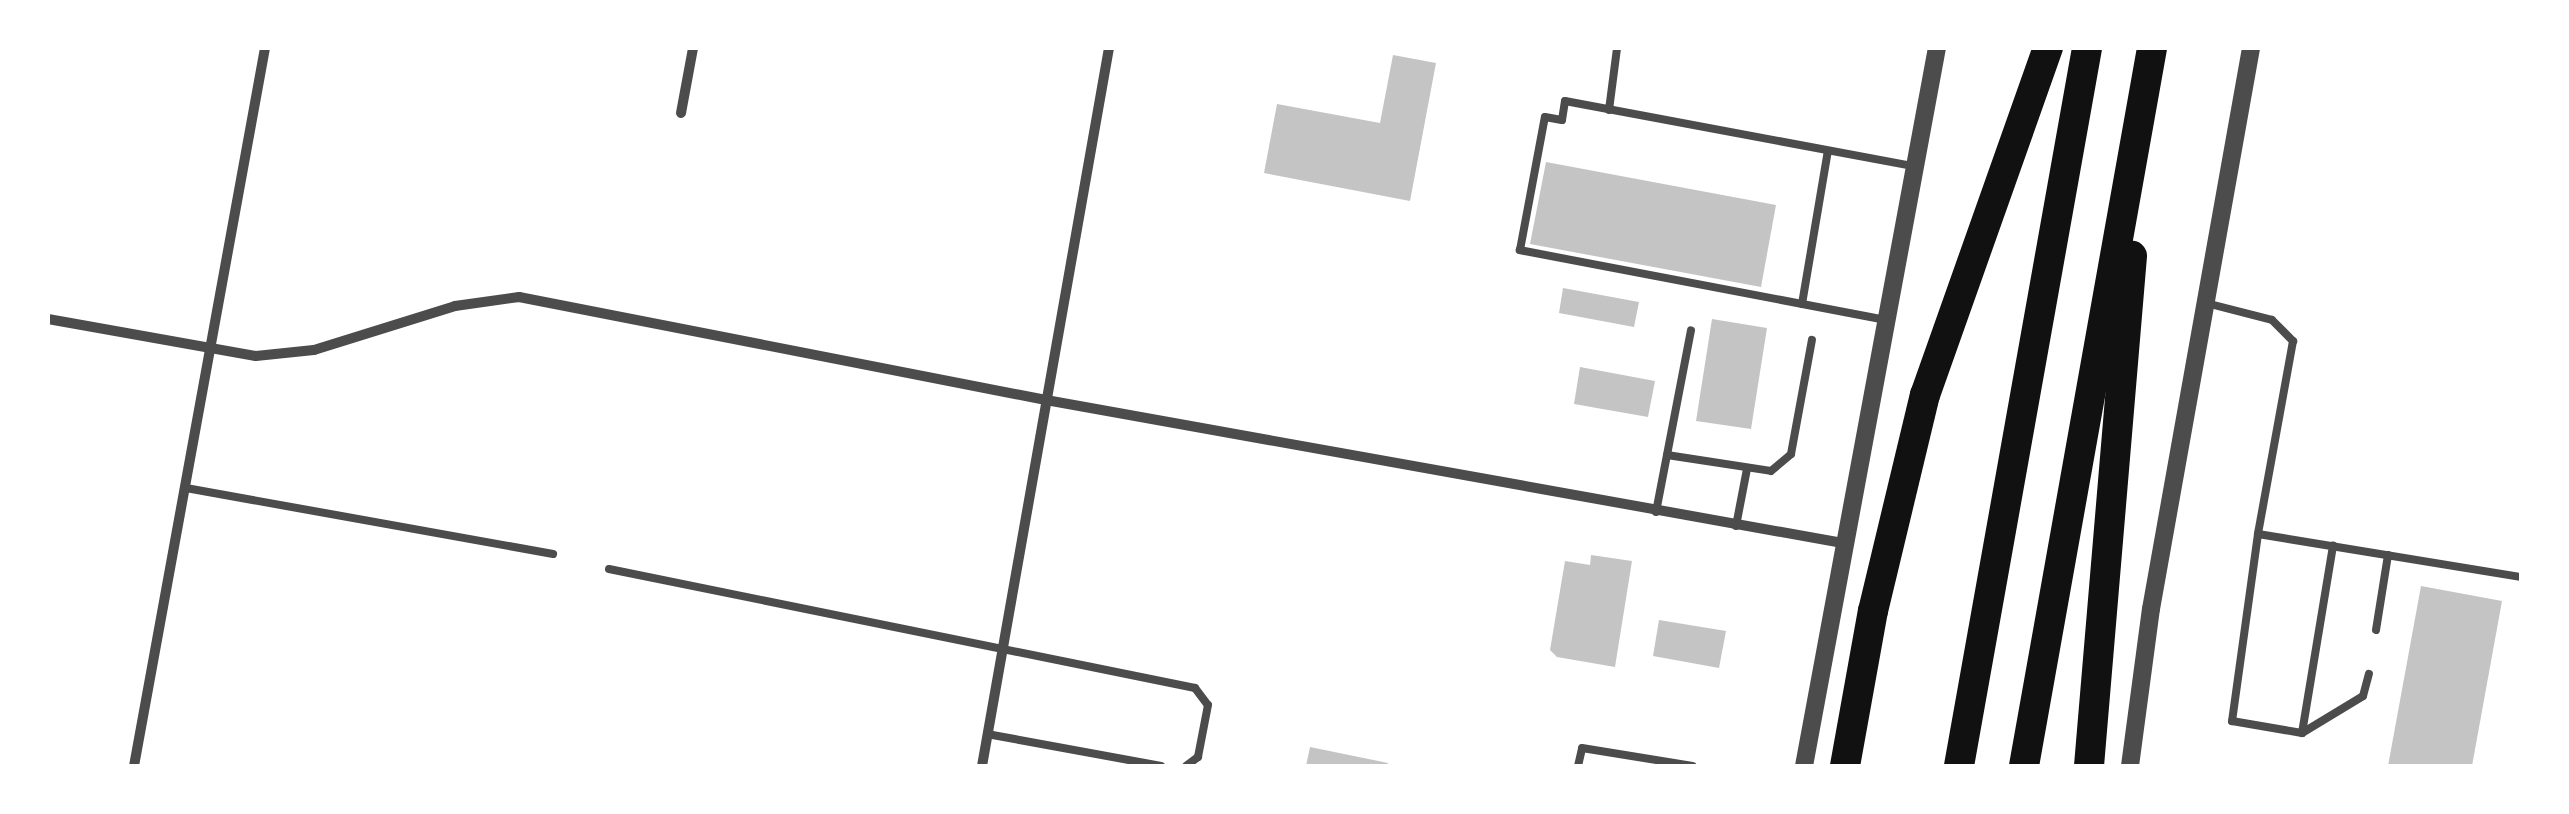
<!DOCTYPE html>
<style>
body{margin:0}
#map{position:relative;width:2569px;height:814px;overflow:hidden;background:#fff;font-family:"Crimson Pro",serif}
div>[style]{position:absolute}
.building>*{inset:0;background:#c4c4c4}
.service>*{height:8px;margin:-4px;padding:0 4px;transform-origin:4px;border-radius:4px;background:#4c4c4c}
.minor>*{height:10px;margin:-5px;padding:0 5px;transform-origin:5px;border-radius:5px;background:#4c4c4c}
.tertiary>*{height:18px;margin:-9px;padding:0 9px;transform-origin:9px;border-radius:9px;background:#4c4c4c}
.motorway>*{height:30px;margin:-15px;padding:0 15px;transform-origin:15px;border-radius:15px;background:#111}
span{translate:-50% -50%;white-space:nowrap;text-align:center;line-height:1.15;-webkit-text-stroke:8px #fff;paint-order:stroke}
.frame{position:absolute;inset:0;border:50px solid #fff;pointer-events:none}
</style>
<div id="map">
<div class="building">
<div style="clip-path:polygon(1393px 55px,1436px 63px,1410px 201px,1264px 173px,1277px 104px,1380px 123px)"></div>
<div style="clip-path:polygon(1546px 162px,1776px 205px,1761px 287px,1530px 244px)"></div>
<div style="clip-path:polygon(1563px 288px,1639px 302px,1634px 327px,1559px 313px)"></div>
<div style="clip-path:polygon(1712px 319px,1767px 328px,1751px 429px,1696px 421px)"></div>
<div style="clip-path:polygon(1580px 367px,1655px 381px,1648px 417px,1574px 404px)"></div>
<div style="clip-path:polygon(1591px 555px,1632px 561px,1615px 667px,1557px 657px,1550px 650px,1565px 561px,1590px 565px)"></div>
<div style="clip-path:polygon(2421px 586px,2502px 601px,2472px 766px,2388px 766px)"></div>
<div style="clip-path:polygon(1659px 620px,1726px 631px,1719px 668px,1653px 656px)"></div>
<div style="clip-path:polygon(1310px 747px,1388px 763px,1387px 766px,1306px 766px)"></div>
</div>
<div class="service">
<div style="left:1609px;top:110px;width:63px;rotate:-82.6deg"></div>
<div style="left:2206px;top:303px;width:68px;rotate:14.4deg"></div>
<div style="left:2272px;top:320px;width:30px;rotate:45deg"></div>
<div style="left:2293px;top:341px;width:196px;rotate:100.3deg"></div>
<div style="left:2258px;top:534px;width:267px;rotate:9.3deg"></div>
<div style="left:1802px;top:304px;width:155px;rotate:-80.4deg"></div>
<div style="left:1886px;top:320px;width:373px;rotate:-169.2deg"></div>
<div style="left:1520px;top:250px;width:135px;rotate:-79.4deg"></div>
<div style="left:1545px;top:117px;width:17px;rotate:10deg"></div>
<div style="left:1562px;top:120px;width:19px;rotate:-81deg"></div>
<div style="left:1565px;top:101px;width:357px;rotate:10.6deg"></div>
<div style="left:1667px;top:455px;width:105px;rotate:8.7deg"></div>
<div style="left:1771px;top:471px;width:26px;rotate:-40deg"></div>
<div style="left:1791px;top:454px;width:116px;rotate:-79.6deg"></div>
<div style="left:186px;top:488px;width:373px;rotate:10.2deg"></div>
<div style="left:1656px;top:512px;width:185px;rotate:-79.1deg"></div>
<div style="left:1736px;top:526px;width:58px;rotate:-79.1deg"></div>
<div style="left:2258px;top:534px;width:189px;rotate:97.9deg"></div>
<div style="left:2232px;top:721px;width:71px;rotate:9.7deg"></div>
<div style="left:2302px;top:733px;width:190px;rotate:-80.6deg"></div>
<div style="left:609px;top:569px;width:598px;rotate:11.48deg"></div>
<div style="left:1195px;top:688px;width:21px;rotate:53deg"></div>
<div style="left:1208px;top:705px;width:53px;rotate:100.9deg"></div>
<div style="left:1198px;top:757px;width:15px;rotate:143deg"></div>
<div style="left:2376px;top:630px;width:76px;rotate:-80.9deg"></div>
<div style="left:2302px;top:733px;width:71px;rotate:-31.2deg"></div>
<div style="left:2363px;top:696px;width:23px;rotate:-75deg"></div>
<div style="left:987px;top:734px;width:177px;rotate:10.4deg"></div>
<div style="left:1578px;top:766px;width:18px;rotate:-77deg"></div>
<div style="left:1582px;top:748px;width:112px;rotate:9.2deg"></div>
</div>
<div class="minor">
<div style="left:681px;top:113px;width:66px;rotate:-79.5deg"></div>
<div style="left:48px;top:319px;width:211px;rotate:10.1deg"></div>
<div style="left:256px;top:356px;width:58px;rotate:-5.9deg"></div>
<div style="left:314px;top:350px;width:148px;rotate:-17.3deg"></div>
<div style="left:455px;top:306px;width:65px;rotate:-8deg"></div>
<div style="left:519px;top:297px;width:537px;rotate:11.06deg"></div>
<div style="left:1046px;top:400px;width:815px;rotate:10.18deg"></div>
<div style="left:134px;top:766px;width:730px;rotate:-79.66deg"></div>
<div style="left:982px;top:766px;width:729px;rotate:-79.97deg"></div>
</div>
<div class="tertiary">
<div style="left:1804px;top:766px;width:730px;rotate:-79.51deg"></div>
<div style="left:2130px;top:766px;width:158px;rotate:-82.4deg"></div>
<div style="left:2151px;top:609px;width:570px;rotate:-79.89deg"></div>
</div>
<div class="motorway">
<div style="left:1845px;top:766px;width:158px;rotate:-79.8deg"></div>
<div style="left:1873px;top:611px;width:222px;rotate:-76.5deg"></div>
<div style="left:1925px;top:395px;width:368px;rotate:-70.5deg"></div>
<div style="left:1959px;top:766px;width:729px;rotate:-79.89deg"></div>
<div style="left:2024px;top:766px;width:729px;rotate:-79.89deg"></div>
<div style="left:2089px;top:766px;width:512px;rotate:-85.18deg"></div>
</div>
<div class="frame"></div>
</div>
